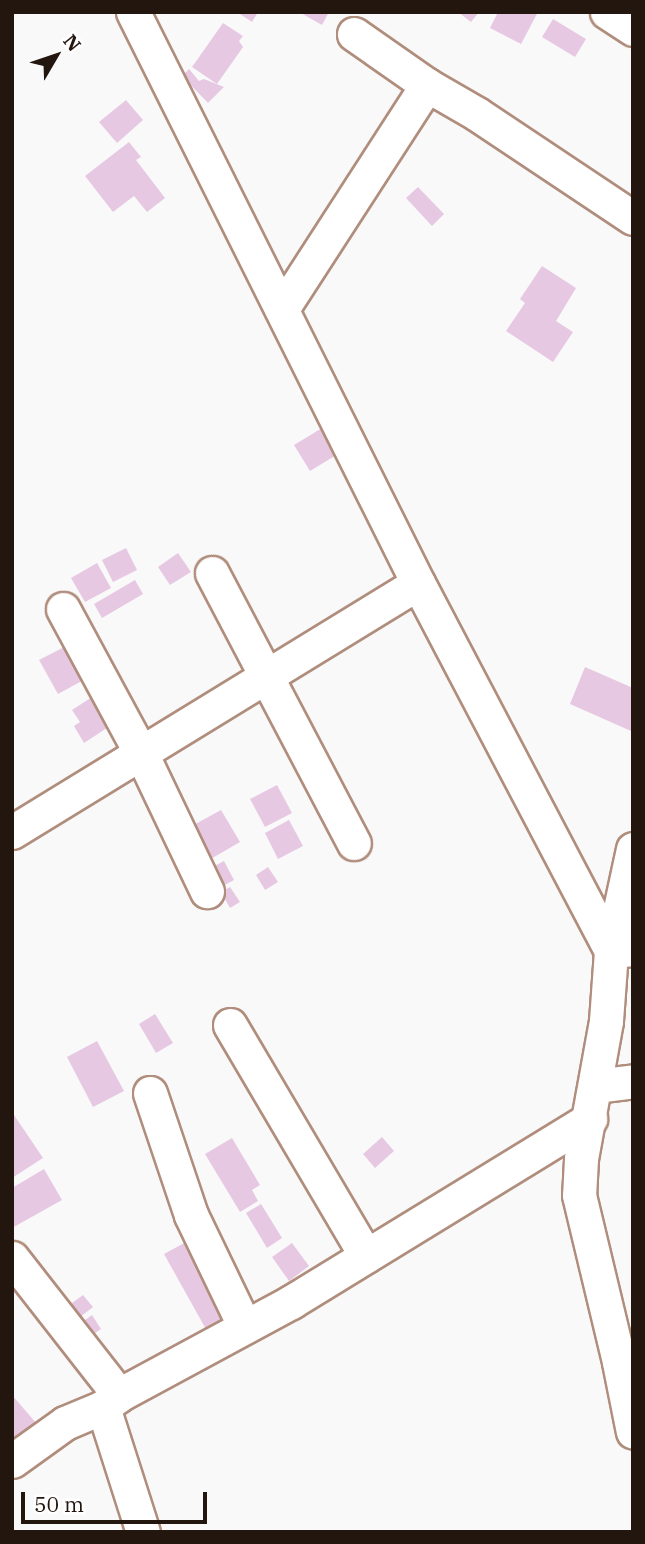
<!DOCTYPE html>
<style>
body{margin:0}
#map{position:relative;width:645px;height:1544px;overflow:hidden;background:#f9f9f9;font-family:"IBM Plex Serif",serif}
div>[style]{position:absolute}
.building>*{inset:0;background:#e7c8e3}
.roads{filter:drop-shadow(2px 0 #b08d7c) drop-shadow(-2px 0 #b08d7c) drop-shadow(0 2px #b08d7c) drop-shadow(0 -2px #b08d7c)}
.minor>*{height:33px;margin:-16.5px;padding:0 16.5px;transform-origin:16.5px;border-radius:16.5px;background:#fff}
span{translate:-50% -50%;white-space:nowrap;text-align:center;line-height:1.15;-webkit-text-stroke:5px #fff;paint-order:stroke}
.frame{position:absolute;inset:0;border:14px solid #22160f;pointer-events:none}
.north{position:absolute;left:21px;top:21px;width:70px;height:70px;-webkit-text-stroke:5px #fff;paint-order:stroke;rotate:51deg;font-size:19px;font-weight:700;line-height:28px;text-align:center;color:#22160f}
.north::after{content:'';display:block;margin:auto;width:24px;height:32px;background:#22160f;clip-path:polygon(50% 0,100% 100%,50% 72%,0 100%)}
.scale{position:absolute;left:21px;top:1492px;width:186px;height:32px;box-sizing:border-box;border:4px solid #22160f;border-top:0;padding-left:9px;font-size:21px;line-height:24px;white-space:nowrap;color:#22160f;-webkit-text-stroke:5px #fff;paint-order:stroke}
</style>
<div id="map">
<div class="building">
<div style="clip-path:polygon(237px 12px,258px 12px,252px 22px)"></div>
<div style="clip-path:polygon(299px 12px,329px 12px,322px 25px)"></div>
<div style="clip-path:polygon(458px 12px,479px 12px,471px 22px)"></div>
<div style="clip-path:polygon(498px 12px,538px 12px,521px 44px,490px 28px)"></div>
<div style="clip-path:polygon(553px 19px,586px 39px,575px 57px,542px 37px)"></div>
<div style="clip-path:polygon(223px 23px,243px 36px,239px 41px,243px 47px,217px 84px,192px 67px)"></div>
<div style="clip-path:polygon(189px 69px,199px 81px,204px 79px,224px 87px,208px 103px,182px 76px)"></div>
<div style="clip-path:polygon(126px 100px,143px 120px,117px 143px,99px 122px)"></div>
<div style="clip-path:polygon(129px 142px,141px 157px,136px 160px,165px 198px,147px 212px,134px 196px,113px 212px,85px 176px)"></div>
<div style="clip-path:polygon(418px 187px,444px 214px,432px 226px,406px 198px)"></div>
<div style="clip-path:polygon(542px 266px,576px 288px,556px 321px,573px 332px,553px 362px,506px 331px,525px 303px,520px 299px)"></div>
<div style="clip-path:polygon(322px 428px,338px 454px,310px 471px,294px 445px)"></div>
<div style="clip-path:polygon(126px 548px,137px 570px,113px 582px,102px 560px)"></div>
<div style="clip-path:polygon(178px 553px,191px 572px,170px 585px,158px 567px)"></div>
<div style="clip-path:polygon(97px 563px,111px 588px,85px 602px,71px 578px)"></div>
<div style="clip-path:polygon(135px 580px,143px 594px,102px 618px,94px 604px)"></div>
<div style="clip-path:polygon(70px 644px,89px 677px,58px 694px,39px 660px)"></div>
<div style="clip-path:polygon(585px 667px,633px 688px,631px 731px,570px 704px)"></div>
<div style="clip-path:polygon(95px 695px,113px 724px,84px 743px,74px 726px,80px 722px,72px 710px)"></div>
<div style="clip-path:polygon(277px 785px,292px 813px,265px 827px,250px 799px)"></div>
<div style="clip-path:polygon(221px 810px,240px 842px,209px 860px,190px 827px)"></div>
<div style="clip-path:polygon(289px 820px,303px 846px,278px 859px,265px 833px)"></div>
<div style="clip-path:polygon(224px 861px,234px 880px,221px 887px,211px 868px)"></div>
<div style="clip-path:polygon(268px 867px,278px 882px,265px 890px,256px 875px)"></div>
<div style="clip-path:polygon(230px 887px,240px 902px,230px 908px,221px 892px)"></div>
<div style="clip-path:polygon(155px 1014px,173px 1043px,156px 1053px,139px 1024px)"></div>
<div style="clip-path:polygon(97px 1041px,124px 1091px,93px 1107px,67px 1057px)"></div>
<div style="clip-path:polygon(12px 1112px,43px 1158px,12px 1178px)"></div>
<div style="clip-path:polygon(382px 1137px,394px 1151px,375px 1168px,363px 1154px)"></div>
<div style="clip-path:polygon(232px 1138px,260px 1185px,252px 1190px,258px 1201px,240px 1212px,205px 1154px)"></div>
<div style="clip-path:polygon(44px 1169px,62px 1200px,12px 1228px,12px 1188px)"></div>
<div style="clip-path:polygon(261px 1204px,282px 1238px,267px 1248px,246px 1213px)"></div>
<div style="clip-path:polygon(186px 1242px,229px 1319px,207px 1331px,164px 1254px)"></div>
<div style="clip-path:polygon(292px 1243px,309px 1266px,289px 1281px,272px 1257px)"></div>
<div style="clip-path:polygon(83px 1295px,93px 1307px,71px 1324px,61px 1311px)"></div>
<div style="clip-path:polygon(92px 1315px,101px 1329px,84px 1341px,74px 1328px)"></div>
<div style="clip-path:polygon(12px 1395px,37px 1424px,12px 1445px)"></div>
</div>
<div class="roads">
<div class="minor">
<div style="left:133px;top:12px;width:638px;rotate:63.48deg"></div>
<div style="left:418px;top:583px;width:416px;rotate:62.3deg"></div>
<div style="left:611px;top:951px;width:22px;rotate:-5deg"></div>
<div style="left:607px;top:12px;width:31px;rotate:33deg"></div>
<div style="left:354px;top:34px;width:89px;rotate:34.9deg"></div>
<div style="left:427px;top:85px;width:58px;rotate:30.1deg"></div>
<div style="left:477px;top:114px;width:187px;rotate:33.7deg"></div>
<div style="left:282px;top:309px;width:267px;rotate:-57.1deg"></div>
<div style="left:212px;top:573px;width:305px;rotate:62.3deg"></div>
<div style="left:63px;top:609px;width:166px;rotate:61.6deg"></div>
<div style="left:142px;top:755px;width:151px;rotate:64.5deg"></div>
<div style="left:12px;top:832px;width:476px;rotate:-31.5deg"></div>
<div style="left:633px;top:849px;width:104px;rotate:102.2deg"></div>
<div style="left:611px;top:951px;width:70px;rotate:94.1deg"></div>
<div style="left:606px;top:1021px;width:140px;rotate:100.3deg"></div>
<div style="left:581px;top:1159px;width:36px;rotate:93deg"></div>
<div style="left:579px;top:1195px;width:172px;rotate:76.5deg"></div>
<div style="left:619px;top:1362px;width:71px;rotate:78.7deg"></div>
<div style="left:230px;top:1025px;width:268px;rotate:59.5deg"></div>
<div style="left:595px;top:1086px;width:38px;rotate:-7deg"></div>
<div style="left:150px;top:1093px;width:129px;rotate:71.4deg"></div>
<div style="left:191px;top:1215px;width:124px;rotate:64.3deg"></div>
<div style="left:12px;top:1258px;width:174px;rotate:52deg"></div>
<div style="left:103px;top:1407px;width:131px;rotate:72.3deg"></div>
<div style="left:12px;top:1461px;width:65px;rotate:-35.6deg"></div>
<div style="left:65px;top:1423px;width:41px;rotate:-22.8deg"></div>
<div style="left:103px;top:1407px;width:20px;rotate:-37deg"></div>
<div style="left:119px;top:1395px;width:196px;rotate:-28.4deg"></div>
<div style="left:291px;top:1302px;width:351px;rotate:-31.5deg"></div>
</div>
</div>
<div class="frame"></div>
<div class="north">N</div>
<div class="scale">50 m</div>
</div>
